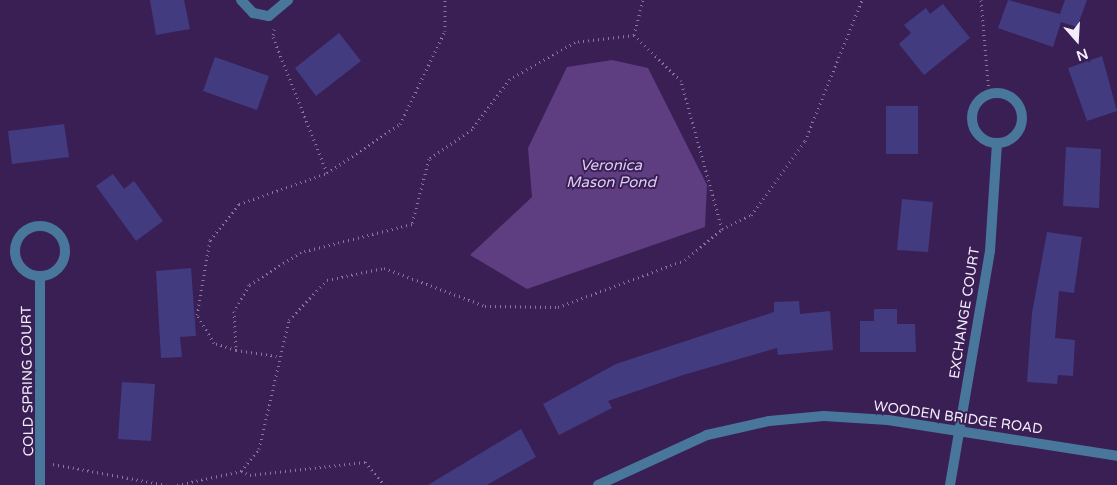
<!DOCTYPE html>
<style>
body{margin:0}
#map{position:relative;width:1117px;height:485px;overflow:hidden;background:#3a1f54;font-family:"Varela Round",sans-serif}
div>[style]{position:absolute}
.water>*{inset:0;background:#5e3d81}
.building>*{inset:0;background:#423b80}
.path>*{height:3px;margin-top:-1.5px;transform-origin:0;background:repeating-linear-gradient(90deg,#89779b 0 1px,transparent 0 5px)}
.street>*{height:10px;margin:-5px;padding:0 5px;transform-origin:5px;border-radius:5px;background:#49779c}
.street>.ring{margin:-5px;padding:0;box-sizing:content-box;background:none;border:10px solid #49779c;border-radius:50%}
span{translate:-50% -50%;white-space:nowrap;text-align:center;line-height:1.15;-webkit-text-stroke:4px #3a1f54;paint-order:stroke}
.street-label{font-size:14px;color:#f3edfb}
.water-label{font-size:15px;color:#ddcdf4;font-style:italic}
.north{position:absolute;left:1052px;top:15px;width:50px;height:50px;-webkit-text-stroke:4px #3a1f54;paint-order:stroke;rotate:161deg;font-size:14px;font-weight:700;line-height:20px;text-align:center;color:#f3edfb}
.north::after{content:'';display:block;margin:auto;width:18px;height:22px;background:#f3edfb;clip-path:polygon(50% 0,100% 100%,50% 72%,0 100%)}
</style>
<div id="map">
<div class="water">
<div style="clip-path:polygon(612px 60px,648px 68px,707px 185px,705px 227px,527px 289px,470px 255px,532px 197px,528px 148px,567px 67px)"></div>
</div>
<div class="building">
<div style="clip-path:polygon(150px 0,184px 0,190px 29px,156px 35px)"></div>
<div style="clip-path:polygon(1008px 0,1060px 14px,1065px 0,1087px 0,1077px 27px,1061px 22px,1053px 47px,998px 28px)"></div>
<div style="clip-path:polygon(943px 4px,970px 38px,924px 75px,899px 44px,911px 33px,904px 25px,926px 8px,930px 14px)"></div>
<div style="clip-path:polygon(339px 33px,361px 61px,316px 96px,295px 68px)"></div>
<div style="clip-path:polygon(1102px 56px,1117px 111px,1087px 121px,1068px 68px)"></div>
<div style="clip-path:polygon(215px 57px,269px 76px,257px 110px,203px 91px)"></div>
<div style="clip-path:polygon(886px 106px,918px 106px,918px 154px,886px 154px)"></div>
<div style="clip-path:polygon(64px 124px,69px 157px,12px 164px,8px 131px)"></div>
<div style="clip-path:polygon(1066px 147px,1101px 149px,1099px 208px,1063px 206px)"></div>
<div style="clip-path:polygon(113px 174px,124px 189px,134px 181px,163px 221px,136px 241px,96px 186px)"></div>
<div style="clip-path:polygon(902px 199px,933px 202px,928px 252px,897px 250px)"></div>
<div style="clip-path:polygon(1047px 232px,1082px 237px,1074px 293px,1059px 291px,1055px 338px,1075px 340px,1073px 376px,1058px 375px,1057px 384px,1027px 382px,1032px 313px)"></div>
<div style="clip-path:polygon(191px 268px,196px 336px,180px 337px,182px 357px,161px 358px,156px 271px)"></div>
<div style="clip-path:polygon(799px 301px,800px 314px,830px 311px,833px 350px,778px 355px,777px 348px,683px 375px,608px 401px,612px 408px,559px 435px,543px 404px,616px 364px,774px 312px,774px 302px)"></div>
<div style="clip-path:polygon(874px 309px,897px 309px,897px 324px,915px 324px,916px 352px,860px 352px,860px 321px,874px 321px)"></div>
<div style="clip-path:polygon(122px 382px,155px 384px,151px 441px,118px 439px)"></div>
<div style="clip-path:polygon(521px 429px,536px 457px,487px 485px,428px 485px)"></div>
</div>
<div class="path">
<div style="left:981px;top:0;width:94px;rotate:85.1deg"></div>
<div style="left:274px;top:29px;width:8px;rotate:97deg"></div>
<div style="left:273px;top:37px;width:146px;rotate:68.3deg"></div>
<div style="left:634px;top:35px;width:36px;rotate:-76deg"></div>
<div style="left:722px;top:229px;width:32px;rotate:-26deg"></div>
<div style="left:751px;top:215px;width:92px;rotate:-53.9deg"></div>
<div style="left:805px;top:141px;width:152px;rotate:-68deg"></div>
<div style="left:236px;top:350px;width:23px;rotate:-162deg"></div>
<div style="left:214px;top:343px;width:33px;rotate:-121deg"></div>
<div style="left:197px;top:315px;width:76px;rotate:-80.2deg"></div>
<div style="left:210px;top:240px;width:46px;rotate:-51.1deg"></div>
<div style="left:239px;top:204px;width:93px;rotate:-19.4deg"></div>
<div style="left:327px;top:173px;width:88px;rotate:-33.9deg"></div>
<div style="left:400px;top:124px;width:103px;rotate:-64.2deg"></div>
<div style="left:445px;top:31px;width:31px;rotate:-90deg"></div>
<div style="left:53px;top:464px;width:115px;rotate:10.5deg"></div>
<div style="left:241px;top:471px;width:10px;rotate:24deg"></div>
<div style="left:250px;top:475px;width:116px;rotate:-6.4deg"></div>
<div style="left:365px;top:462px;width:30px;rotate:50deg"></div>
<div style="left:177px;top:485px;width:66px;rotate:-12.3deg"></div>
<div style="left:241px;top:471px;width:28px;rotate:-51deg"></div>
<div style="left:259px;top:449px;width:132px;rotate:-76.9deg"></div>
<div style="left:289px;top:320px;width:55px;rotate:-46.5deg"></div>
<div style="left:327px;top:280px;width:58px;rotate:-11.9deg"></div>
<div style="left:384px;top:268px;width:108px;rotate:20.6deg"></div>
<div style="left:485px;top:306px;width:73px;rotate:0.8deg"></div>
<div style="left:558px;top:307px;width:135px;rotate:-20.3deg"></div>
<div style="left:685px;top:260px;width:48px;rotate:-40deg"></div>
<div style="left:722px;top:229px;width:154px;rotate:-105.5deg"></div>
<div style="left:681px;top:81px;width:66px;rotate:-135.6deg"></div>
<div style="left:634px;top:35px;width:59px;rotate:173.2deg"></div>
<div style="left:575px;top:42px;width:75px;rotate:150.4deg"></div>
<div style="left:510px;top:79px;width:63px;rotate:127.2deg"></div>
<div style="left:472px;top:129px;width:52px;rotate:145.1deg"></div>
<div style="left:429px;top:159px;width:67px;rotate:104.7deg"></div>
<div style="left:412px;top:224px;width:114px;rotate:165.8deg"></div>
<div style="left:301px;top:252px;width:62px;rotate:147.6deg"></div>
<div style="left:249px;top:285px;width:30px;rotate:120deg"></div>
<div style="left:234px;top:311px;width:39px;rotate:87deg"></div>
<div style="left:236px;top:350px;width:41px;rotate:8.3deg"></div>
</div>
<div class="street">
<div style="left:241px;top:0;width:18px;rotate:47deg"></div>
<div style="left:253px;top:13px;width:16px;rotate:11deg"></div>
<div style="left:269px;top:16px;width:25px;rotate:-40deg"></div>
<div class="ring" style="left:972px;top:93px;width:40px;height:40px"></div>
<div class="ring" style="left:15px;top:226px;width:40px;height:40px"></div>
<div style="left:40px;top:485px;width:209px;rotate:-90deg"></div>
<div style="left:598px;top:485px;width:120px;rotate:-24.6deg"></div>
<div style="left:707px;top:435px;width:64px;rotate:-12.7deg"></div>
<div style="left:769px;top:421px;width:55px;rotate:-5.2deg"></div>
<div style="left:824px;top:416px;width:64px;rotate:3.6deg"></div>
<div style="left:888px;top:420px;width:232px;rotate:8.9deg"></div>
<div style="left:950px;top:485px;width:237px;rotate:-80.3deg"></div>
<div style="left:990px;top:251px;width:107px;rotate:-86.3deg"></div>
</div>
<div class="street-label">
<span style="left:965px;top:313px;rotate:-81deg">EXCHANGE COURT</span>
<span style="left:28px;top:381px;rotate:-91deg">COLD SPRING COURT</span>
<span style="left:958px;top:418px;rotate:8deg">WOODEN BRIDGE ROAD</span>
</div>
<div class="water-label">
<span style="left:611px;top:174px">Veronica<br>Mason Pond</span>
</div>
<div class="north">N</div>
</div>
